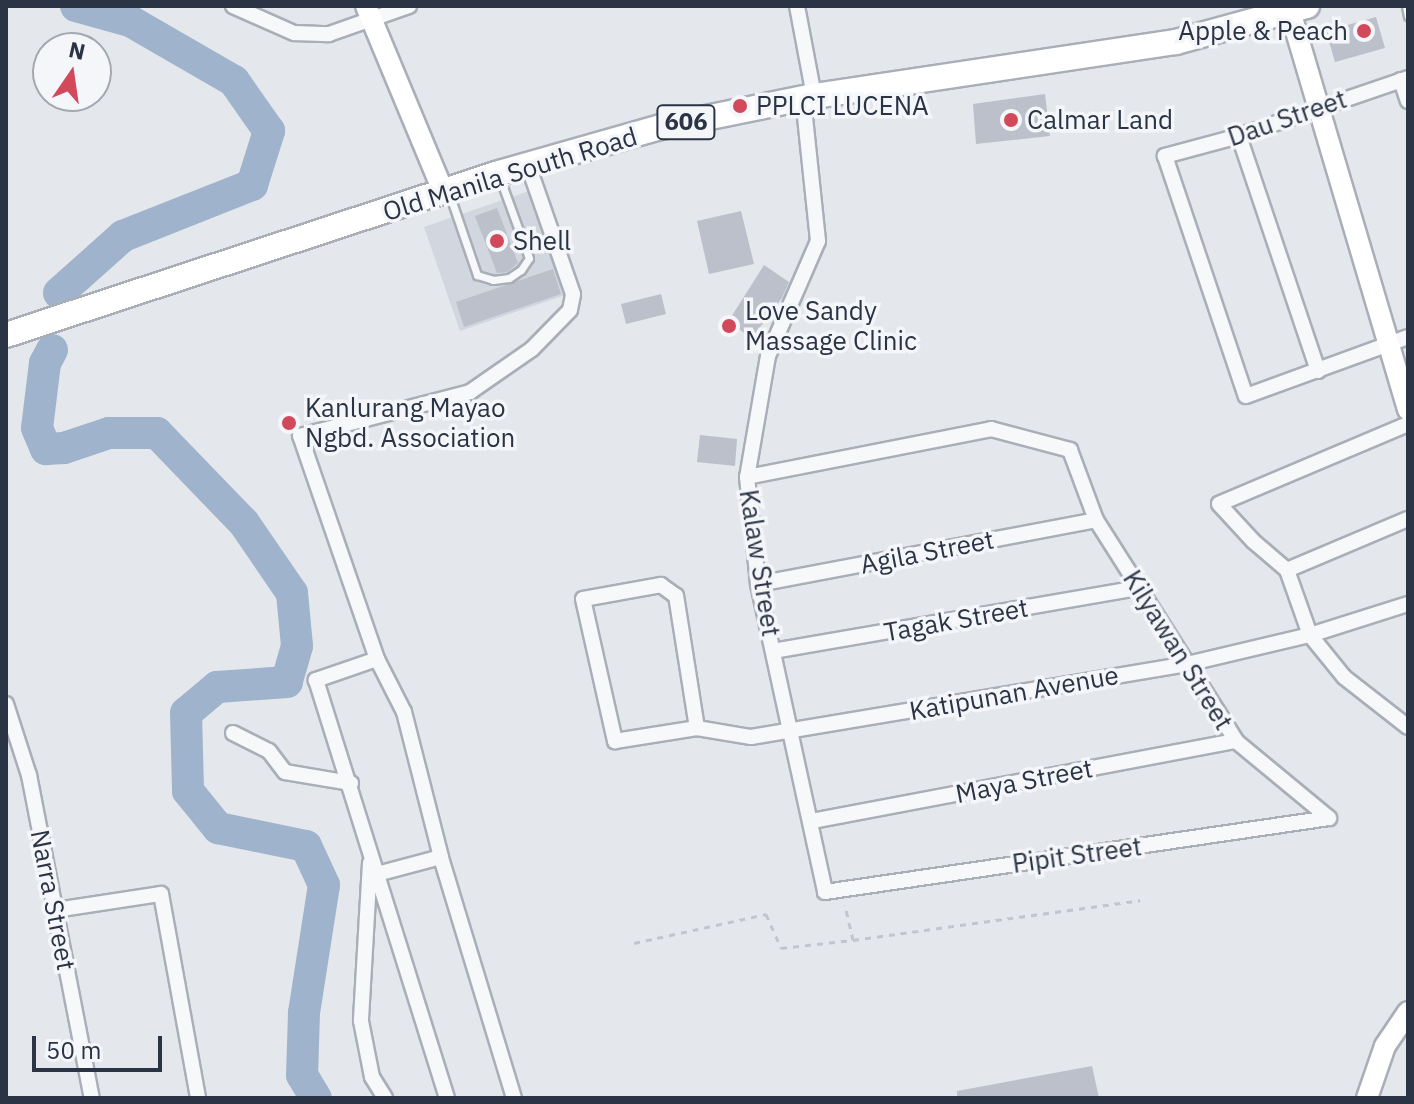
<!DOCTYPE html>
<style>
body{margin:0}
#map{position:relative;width:1414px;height:1104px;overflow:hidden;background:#e4e7ec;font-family:"IBM Plex Sans",sans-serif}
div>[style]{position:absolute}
.built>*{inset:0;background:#d2d6de}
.river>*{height:32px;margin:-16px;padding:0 16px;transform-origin:16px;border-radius:16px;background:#9fb4cc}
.building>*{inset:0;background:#bbc0ca}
.path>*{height:3px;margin-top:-1.5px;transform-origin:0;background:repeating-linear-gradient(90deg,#c2c5cb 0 6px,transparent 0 12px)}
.roads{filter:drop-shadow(2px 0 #a9aeb7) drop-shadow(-2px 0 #a9aeb7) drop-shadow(0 2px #a9aeb7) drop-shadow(0 -2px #a9aeb7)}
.lane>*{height:7px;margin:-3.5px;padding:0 3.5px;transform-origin:3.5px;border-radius:3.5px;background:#f7f8fa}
.street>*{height:14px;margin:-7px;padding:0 7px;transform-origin:7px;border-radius:7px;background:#f7f8fa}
.secondary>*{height:20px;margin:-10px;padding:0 10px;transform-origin:10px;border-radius:10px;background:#fff}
.primary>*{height:24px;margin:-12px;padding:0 12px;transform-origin:12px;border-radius:12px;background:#fff}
.dots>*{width:22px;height:22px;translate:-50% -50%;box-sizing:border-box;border:4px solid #f4f6f9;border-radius:50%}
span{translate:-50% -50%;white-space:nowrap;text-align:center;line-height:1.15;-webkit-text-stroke:7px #f4f6f9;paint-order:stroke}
.shield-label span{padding:2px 6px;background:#f4f6f9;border:2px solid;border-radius:6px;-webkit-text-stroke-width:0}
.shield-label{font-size:24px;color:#2b3445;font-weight:700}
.poi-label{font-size:26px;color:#2b3445}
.right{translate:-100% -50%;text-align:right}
.left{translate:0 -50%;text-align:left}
.street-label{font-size:26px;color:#2b3445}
.frame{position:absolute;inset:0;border:8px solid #2b3445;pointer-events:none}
.north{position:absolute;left:32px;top:32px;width:80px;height:80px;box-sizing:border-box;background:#f4f6f9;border:2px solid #a4a8b1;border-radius:50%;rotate:13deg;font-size:22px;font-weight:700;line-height:32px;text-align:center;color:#2b3445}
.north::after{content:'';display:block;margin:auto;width:28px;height:36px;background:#d1495b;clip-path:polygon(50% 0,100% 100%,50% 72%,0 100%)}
.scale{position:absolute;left:32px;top:1036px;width:130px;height:36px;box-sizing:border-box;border:4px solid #2b3445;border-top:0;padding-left:10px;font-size:24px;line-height:28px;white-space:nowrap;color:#2b3445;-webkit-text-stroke:6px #f4f6f9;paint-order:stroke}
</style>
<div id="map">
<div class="built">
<div style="clip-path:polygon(532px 190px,568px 294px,460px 331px,424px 227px)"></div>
</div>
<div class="river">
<div style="left:59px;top:293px;width:86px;rotate:-41.7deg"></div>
<div style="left:123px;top:236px;width:139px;rotate:-21.6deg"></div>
<div style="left:252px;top:185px;width:57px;rotate:-72.5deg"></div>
<div style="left:269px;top:131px;width:61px;rotate:-125deg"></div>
<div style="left:234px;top:81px;width:120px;rotate:-150deg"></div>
<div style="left:130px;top:21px;width:56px;rotate:-164.5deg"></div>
<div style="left:52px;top:350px;width:15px;rotate:118deg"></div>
<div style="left:45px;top:363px;width:65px;rotate:97deg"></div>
<div style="left:37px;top:428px;width:23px;rotate:67deg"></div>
<div style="left:46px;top:449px;width:18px;rotate:-3deg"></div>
<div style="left:64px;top:448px;width:47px;rotate:-18.4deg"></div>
<div style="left:109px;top:433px;width:48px"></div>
<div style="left:157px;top:433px;width:125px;rotate:46deg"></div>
<div style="left:244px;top:523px;width:85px;rotate:55.6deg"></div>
<div style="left:292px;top:593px;width:53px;rotate:84.6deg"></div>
<div style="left:297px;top:646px;width:37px;rotate:106deg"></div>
<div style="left:287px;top:682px;width:70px;rotate:175.9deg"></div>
<div style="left:217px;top:687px;width:40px;rotate:140deg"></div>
<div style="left:186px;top:713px;width:78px;rotate:88.5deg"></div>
<div style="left:188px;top:791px;width:48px;rotate:51deg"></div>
<div style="left:218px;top:828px;width:90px;rotate:11.6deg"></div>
<div style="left:306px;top:846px;width:43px;rotate:65.2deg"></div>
<div style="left:324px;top:885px;width:130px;rotate:98.9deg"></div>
<div style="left:304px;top:1013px;width:62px;rotate:91.8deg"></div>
<div style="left:302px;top:1075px;width:27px;rotate:59deg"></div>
</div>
<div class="building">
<div style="clip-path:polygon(1376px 17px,1385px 48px,1335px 62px,1326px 31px)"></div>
<div style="clip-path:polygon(1045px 94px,1050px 136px,976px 144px,973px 104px)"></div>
<div style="clip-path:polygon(497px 208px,518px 263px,507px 272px,497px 273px,475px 216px)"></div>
<div style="clip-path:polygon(741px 211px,754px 264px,709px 274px,697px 221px)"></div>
<div style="clip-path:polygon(764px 265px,789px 282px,782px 298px,752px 338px,728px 322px)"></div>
<div style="clip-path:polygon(553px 269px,561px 294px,464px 327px,456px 302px)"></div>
<div style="clip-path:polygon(661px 294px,666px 314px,626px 324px,621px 304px)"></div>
<div style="clip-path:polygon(700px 435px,737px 439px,735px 466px,697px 462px)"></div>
<div style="clip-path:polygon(1092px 1066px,1099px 1098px,957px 1098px,957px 1091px)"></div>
</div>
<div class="path">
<div style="left:853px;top:940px;width:290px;rotate:-7.9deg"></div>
<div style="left:634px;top:943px;width:135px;rotate:-12.4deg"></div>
<div style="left:766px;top:914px;width:37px;rotate:66deg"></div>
<div style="left:781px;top:948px;width:72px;rotate:-6.3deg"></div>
<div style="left:853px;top:940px;width:36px;rotate:-103deg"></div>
</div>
<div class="roads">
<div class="lane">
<div style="left:1406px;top:6px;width:10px;rotate:79deg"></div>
<div style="left:449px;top:193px;width:87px;rotate:71.1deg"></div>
<div style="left:477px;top:275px;width:17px;rotate:17deg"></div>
<div style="left:493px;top:280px;width:16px;rotate:-7deg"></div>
<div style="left:509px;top:278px;width:14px;rotate:-34deg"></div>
<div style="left:521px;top:270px;width:14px;rotate:-56deg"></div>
<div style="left:529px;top:258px;width:87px;rotate:-110.1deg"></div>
</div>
<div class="street">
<div style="left:233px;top:6px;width:67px;rotate:23.9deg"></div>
<div style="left:294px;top:33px;width:35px;rotate:2deg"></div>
<div style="left:329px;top:34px;width:85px;rotate:-19.3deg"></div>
<div style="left:797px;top:6px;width:92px;rotate:79.3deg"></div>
<div style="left:1408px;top:78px;width:179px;rotate:161.1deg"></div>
<div style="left:1239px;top:136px;width:77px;rotate:164.9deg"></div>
<div style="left:1165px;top:156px;width:253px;rotate:71.4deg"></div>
<div style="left:1246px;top:396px;width:172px;rotate:-20deg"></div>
<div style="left:1401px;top:80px;width:22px;rotate:72deg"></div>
<div style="left:803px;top:98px;width:144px;rotate:84deg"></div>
<div style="left:818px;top:241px;width:125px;rotate:113.5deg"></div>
<div style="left:768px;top:356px;width:123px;rotate:99.8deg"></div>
<div style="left:747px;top:477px;width:108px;rotate:84.1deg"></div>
<div style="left:758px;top:584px;width:315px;rotate:77.7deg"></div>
<div style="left:825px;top:892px;width:509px;rotate:-8.35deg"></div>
<div style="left:1239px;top:136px;width:248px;rotate:71.4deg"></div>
<div style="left:1408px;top:424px;width:205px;rotate:157.1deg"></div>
<div style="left:1219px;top:504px;width:50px;rotate:47.4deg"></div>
<div style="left:1253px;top:541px;width:45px;rotate:40.5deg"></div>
<div style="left:1287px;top:570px;width:69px;rotate:70.5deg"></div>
<div style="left:1310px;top:635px;width:54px;rotate:51deg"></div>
<div style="left:1344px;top:677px;width:81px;rotate:38deg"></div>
<div style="left:747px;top:477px;width:249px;rotate:-11.1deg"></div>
<div style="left:991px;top:429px;width:82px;rotate:14.9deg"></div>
<div style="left:1070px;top:450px;width:75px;rotate:69.6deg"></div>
<div style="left:1096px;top:520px;width:262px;rotate:57.6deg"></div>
<div style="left:1236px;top:741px;width:121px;rotate:39.6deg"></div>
<div style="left:1287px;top:570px;width:131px;rotate:-22.9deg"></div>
<div style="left:758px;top:584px;width:344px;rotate:-10.7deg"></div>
<div style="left:773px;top:651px;width:371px;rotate:-9.8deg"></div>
<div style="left:377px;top:659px;width:65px;rotate:161deg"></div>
<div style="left:316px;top:680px;width:438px;rotate:72.6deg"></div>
<div style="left:6px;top:704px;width:75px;rotate:72.1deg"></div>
<div style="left:29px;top:775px;width:329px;rotate:79deg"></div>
<div style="left:697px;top:728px;width:134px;rotate:-99deg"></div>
<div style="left:676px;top:596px;width:19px;rotate:-144deg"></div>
<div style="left:661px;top:585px;width:79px;rotate:169.8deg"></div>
<div style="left:583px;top:599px;width:146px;rotate:77.3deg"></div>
<div style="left:615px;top:741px;width:83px;rotate:-9deg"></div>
<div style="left:697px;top:728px;width:55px;rotate:9.5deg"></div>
<div style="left:751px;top:737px;width:442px;rotate:-9.5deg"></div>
<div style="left:1187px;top:664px;width:126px;rotate:-13.3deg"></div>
<div style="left:1310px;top:635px;width:103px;rotate:-17.6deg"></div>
<div style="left:233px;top:733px;width:40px;rotate:26.6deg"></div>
<div style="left:269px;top:751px;width:26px;rotate:53deg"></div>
<div style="left:285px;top:772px;width:67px;rotate:9.5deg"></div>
<div style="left:812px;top:821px;width:431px;rotate:-10.7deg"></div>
<div style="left:370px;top:863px;width:158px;rotate:93.3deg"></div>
<div style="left:361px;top:1021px;width:57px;rotate:78.9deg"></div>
<div style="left:372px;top:1077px;width:25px;rotate:58deg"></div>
<div style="left:377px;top:874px;width:66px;rotate:-14.9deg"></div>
<div style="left:55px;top:910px;width:107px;rotate:-8.6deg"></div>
<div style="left:161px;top:894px;width:207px;rotate:79.7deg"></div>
<div style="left:514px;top:1098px;width:252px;rotate:-106.9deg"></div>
<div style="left:441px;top:857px;width:150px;rotate:-104.3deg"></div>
<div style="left:404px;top:712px;width:59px;rotate:-117deg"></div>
<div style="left:377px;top:659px;width:236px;rotate:-109deg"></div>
<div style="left:300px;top:436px;width:176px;rotate:-14.5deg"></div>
<div style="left:470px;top:392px;width:75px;rotate:-34.7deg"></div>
<div style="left:532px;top:349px;width:54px;rotate:-45.7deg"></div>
<div style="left:570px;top:310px;width:16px;rotate:-79deg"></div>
<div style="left:573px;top:294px;width:137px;rotate:-109.2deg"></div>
</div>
<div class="secondary">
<div style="left:366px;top:6px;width:203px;rotate:67.4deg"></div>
<div style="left:1290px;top:11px;width:416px;rotate:73.5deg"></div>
<div style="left:1367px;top:1098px;width:55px;rotate:-70.9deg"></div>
<div style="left:1385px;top:1046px;width:41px;rotate:-55.9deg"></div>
</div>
<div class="primary">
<div style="left:6px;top:335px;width:519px;rotate:-18.19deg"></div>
<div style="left:499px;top:173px;width:168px;rotate:-15.9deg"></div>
<div style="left:661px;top:127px;width:156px;rotate:-11.5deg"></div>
<div style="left:814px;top:96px;width:366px;rotate:-8.5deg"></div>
<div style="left:1176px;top:42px;width:136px;rotate:-15.4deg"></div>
</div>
</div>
<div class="dots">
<div style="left:1364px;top:31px;background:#d1495b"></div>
<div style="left:740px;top:106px;background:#d1495b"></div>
<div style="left:1011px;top:120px;background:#d1495b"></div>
<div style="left:497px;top:241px;background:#d1495b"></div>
<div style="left:729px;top:326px;background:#d1495b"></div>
<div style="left:289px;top:423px;background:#d1495b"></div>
</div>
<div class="shield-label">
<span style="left:686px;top:122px">606</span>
</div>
<div class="poi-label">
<span class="right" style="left:1348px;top:31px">Apple &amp; Peach</span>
<span class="left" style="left:756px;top:106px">PPLCI LUCENA</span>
<span class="left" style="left:1027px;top:120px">Calmar Land</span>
<span class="left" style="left:513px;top:241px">Shell</span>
<span class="left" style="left:745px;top:326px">Love Sandy<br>Massage Clinic</span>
<span class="left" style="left:305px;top:423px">Kanlurang Mayao<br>Ngbd. Association</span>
</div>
<div class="street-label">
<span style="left:1287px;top:118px;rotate:-19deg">Dau Street</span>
<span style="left:510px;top:174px;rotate:-17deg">Old Manila South Road</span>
<span style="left:927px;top:552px;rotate:-11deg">Agila Street</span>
<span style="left:760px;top:563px;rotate:81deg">Kalaw Street</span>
<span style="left:956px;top:620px;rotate:-10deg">Tagak Street</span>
<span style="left:1178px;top:650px;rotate:58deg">Kilyawan Street</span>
<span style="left:1014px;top:693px;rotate:-10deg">Katipunan Avenue</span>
<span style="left:1024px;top:781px;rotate:-11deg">Maya Street</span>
<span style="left:1077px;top:855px;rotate:-8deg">Pipit Street</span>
<span style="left:53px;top:900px;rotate:79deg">Narra Street</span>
</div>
<div class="frame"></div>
<div class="north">N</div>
<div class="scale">50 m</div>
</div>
